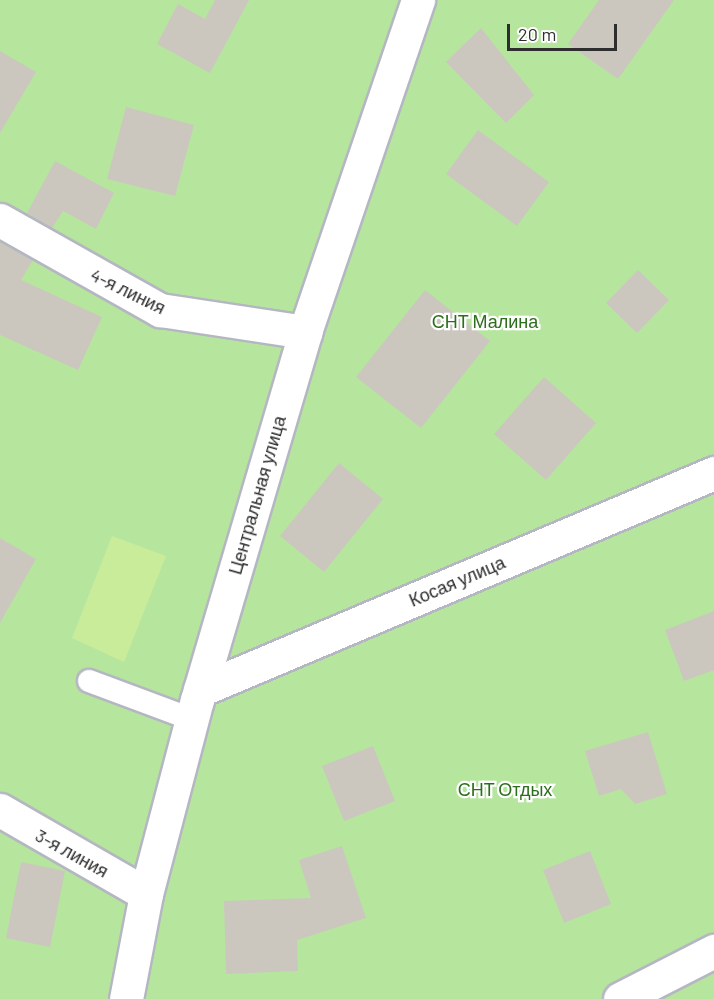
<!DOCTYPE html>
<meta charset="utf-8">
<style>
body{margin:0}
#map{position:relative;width:714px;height:999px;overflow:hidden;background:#efe9e1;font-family:Barlow,sans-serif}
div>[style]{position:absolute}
.green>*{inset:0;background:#b6e59e}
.pitch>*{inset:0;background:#c9ec9a}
.building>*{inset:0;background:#cbc7bf}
.roads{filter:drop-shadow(2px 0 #b4b7c1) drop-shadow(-2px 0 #b4b7c1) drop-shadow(0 2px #b4b7c1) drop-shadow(0 -2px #b4b7c1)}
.lane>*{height:22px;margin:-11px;padding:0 11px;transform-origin:11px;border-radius:11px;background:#fff}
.street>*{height:33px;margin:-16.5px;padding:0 16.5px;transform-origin:16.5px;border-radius:16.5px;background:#fff}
span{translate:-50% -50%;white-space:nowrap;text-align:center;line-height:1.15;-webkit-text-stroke:4.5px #fff;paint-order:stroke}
.street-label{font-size:18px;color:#2e2e2e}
.park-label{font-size:18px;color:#2c6e1b}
.scale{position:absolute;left:507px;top:24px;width:110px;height:27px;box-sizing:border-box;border:3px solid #2e2e2e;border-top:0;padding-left:8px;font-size:18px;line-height:21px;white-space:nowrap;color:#2e2e2e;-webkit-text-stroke:4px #fff;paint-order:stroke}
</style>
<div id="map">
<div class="green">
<div style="clip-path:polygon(0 0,714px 0,714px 999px,0 999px)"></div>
</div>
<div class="pitch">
<div style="clip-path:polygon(112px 536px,166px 556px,124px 662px,72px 638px)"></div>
</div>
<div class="building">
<div style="clip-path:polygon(215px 0,249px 0,210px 73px,157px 44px,178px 4px,205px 19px)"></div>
<div style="clip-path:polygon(599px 0,674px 0,618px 79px,568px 44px)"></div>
<div style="clip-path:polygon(481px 28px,534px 95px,506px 123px,446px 62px)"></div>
<div style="clip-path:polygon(0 51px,36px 72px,0 133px)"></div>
<div style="clip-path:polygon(126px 107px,194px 125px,175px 196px,107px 179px)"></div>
<div style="clip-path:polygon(478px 130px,549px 182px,517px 226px,446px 174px)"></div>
<div style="clip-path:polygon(55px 161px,114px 193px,96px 229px,63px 211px,52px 228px,27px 213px)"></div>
<div style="clip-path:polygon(0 242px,33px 260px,21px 280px,102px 317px,78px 370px,0 335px)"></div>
<div style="clip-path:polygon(638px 270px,669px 300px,637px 333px,606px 303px)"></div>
<div style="clip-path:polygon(425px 290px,490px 341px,421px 428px,356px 377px)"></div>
<div style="clip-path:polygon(544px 377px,596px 423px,546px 480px,494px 434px)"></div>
<div style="clip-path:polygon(339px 463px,383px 499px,324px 572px,280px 536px)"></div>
<div style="clip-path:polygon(0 538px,36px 559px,0 623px)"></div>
<div style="clip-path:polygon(714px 611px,714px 670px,684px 681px,665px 630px)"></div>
<div style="clip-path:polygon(648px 732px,667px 794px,635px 804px,621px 789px,599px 796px,585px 751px)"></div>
<div style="clip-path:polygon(373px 746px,395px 801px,344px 821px,322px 766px)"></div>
<div style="clip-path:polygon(342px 846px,366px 918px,297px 940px,298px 971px,226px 974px,224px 901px,311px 898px,299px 860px)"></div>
<div style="clip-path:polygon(590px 851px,611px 904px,564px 923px,543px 870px)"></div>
<div style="clip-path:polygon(21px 862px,65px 871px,50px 947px,6px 938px)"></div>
</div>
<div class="roads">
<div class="lane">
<div style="left:89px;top:681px;width:109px;rotate:20.4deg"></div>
</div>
<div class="street">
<div style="left:0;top:220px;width:184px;rotate:29.4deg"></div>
<div style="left:160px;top:310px;width:147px;rotate:8.6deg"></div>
<div style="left:200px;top:690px;width:558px;rotate:-22.89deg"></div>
<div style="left:0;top:810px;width:168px;rotate:29.9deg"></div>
<div style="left:126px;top:999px;width:107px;rotate:-79.2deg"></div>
<div style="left:146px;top:894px;width:201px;rotate:-75.3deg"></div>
<div style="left:197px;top:700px;width:384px;rotate:-73.6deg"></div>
<div style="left:305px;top:332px;width:351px;rotate:-71.2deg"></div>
<div style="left:620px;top:999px;width:106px;rotate:-27.1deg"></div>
</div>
</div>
<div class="street-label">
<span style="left:128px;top:291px;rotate:26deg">4-я линия</span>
<span style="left:257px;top:495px;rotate:-74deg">Центральная улица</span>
<span style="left:457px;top:581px;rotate:-23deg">Косая улица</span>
<span style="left:72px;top:853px;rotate:29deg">3-я линия</span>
</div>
<div class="park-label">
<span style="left:485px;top:321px">СНТ Малина</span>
<span style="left:505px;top:789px">СНТ Отдых</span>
</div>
<div class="scale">20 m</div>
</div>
